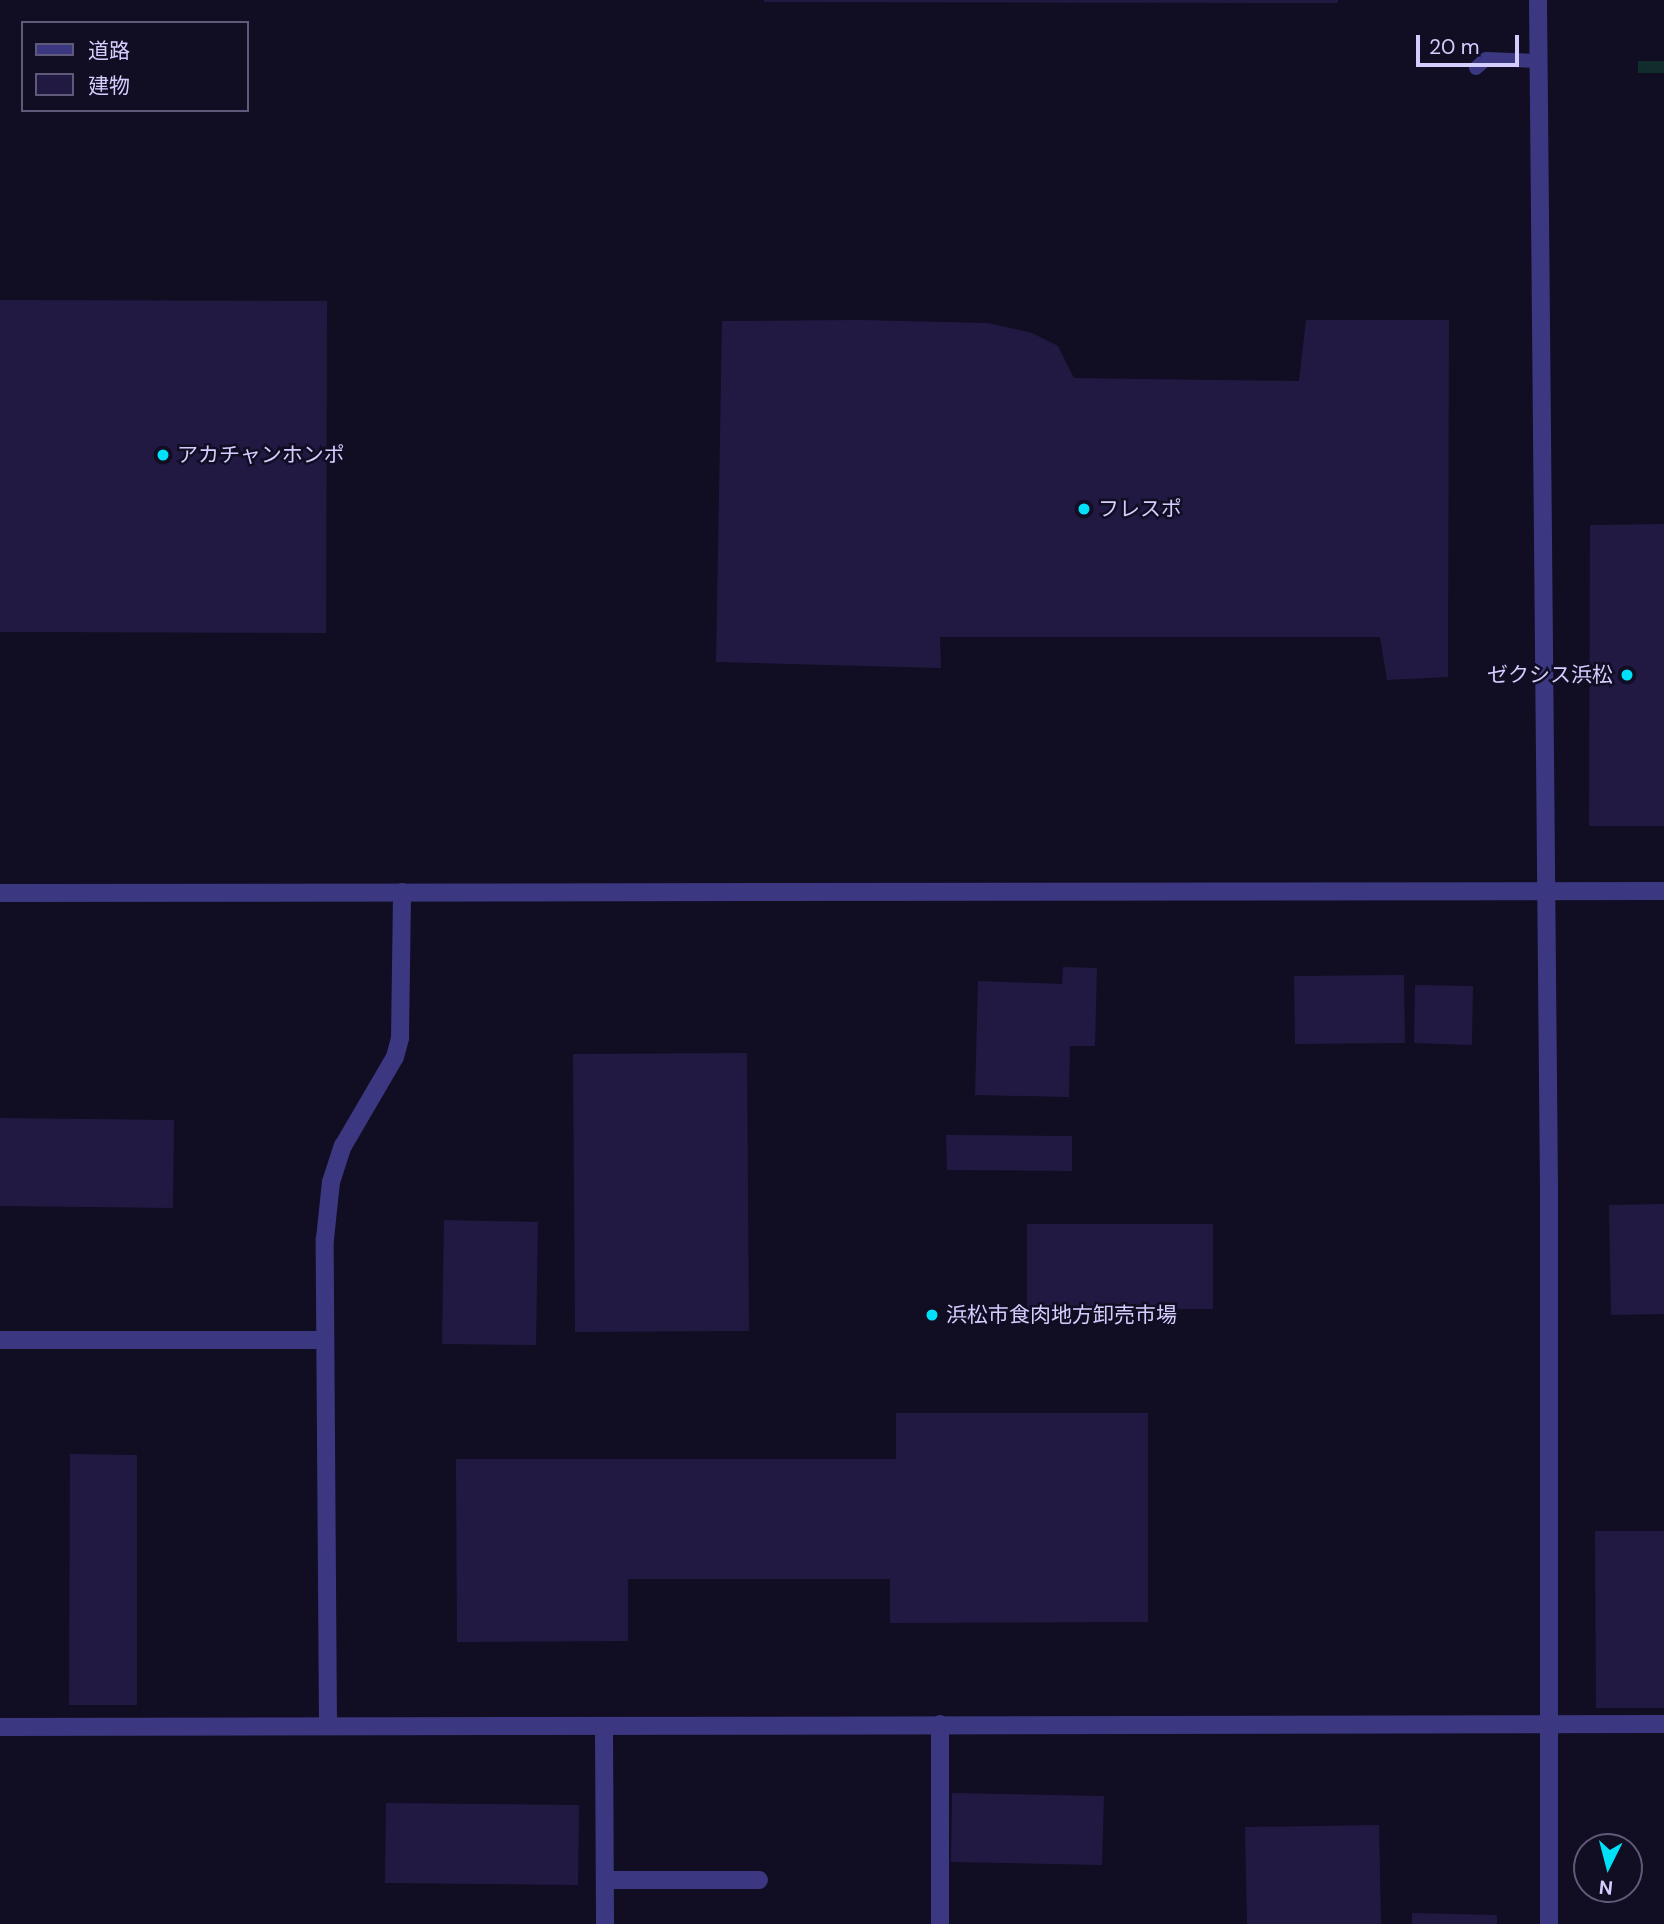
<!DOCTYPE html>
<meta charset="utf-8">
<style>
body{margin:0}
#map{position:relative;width:1664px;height:1924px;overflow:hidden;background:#110d22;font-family:"DM Sans","Noto Sans JP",sans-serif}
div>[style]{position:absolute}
.green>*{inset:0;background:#102c2b}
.building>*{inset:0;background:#221943}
.service>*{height:14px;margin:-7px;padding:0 7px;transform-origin:7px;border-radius:7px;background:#3b3881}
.minor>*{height:18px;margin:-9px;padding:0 9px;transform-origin:9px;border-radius:9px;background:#3b3881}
.tertiary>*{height:18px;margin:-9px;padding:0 9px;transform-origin:9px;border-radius:9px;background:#3b3881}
.dots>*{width:19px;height:19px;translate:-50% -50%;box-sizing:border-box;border:4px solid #110d22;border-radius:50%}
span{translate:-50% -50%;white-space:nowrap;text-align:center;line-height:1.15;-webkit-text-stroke:5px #110d22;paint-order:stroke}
.poi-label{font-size:21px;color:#d4ceff}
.left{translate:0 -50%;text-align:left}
.right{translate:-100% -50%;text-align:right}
.legend{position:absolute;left:21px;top:21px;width:228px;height:91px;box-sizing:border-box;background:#110d22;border:2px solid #5f5a7a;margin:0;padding:9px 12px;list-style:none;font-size:21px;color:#d4ceff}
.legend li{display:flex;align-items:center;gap:14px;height:35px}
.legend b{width:35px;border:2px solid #5f5a7a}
.north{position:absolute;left:1573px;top:1833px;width:70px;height:70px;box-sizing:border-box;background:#110d22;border:2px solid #5f5a7a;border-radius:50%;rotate:186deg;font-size:19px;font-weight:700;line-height:28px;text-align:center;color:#d4ceff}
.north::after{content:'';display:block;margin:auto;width:24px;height:32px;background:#00e1f9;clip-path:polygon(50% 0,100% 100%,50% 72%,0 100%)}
.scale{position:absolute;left:1416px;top:35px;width:103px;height:32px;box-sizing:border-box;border:4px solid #d4ceff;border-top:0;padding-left:9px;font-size:21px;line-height:24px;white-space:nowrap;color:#d4ceff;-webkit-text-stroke:5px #110d22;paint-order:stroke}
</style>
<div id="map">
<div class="green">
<div style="clip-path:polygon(1638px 61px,1664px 61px,1664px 73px,1638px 73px)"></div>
</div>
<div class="building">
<div style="clip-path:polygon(764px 0,1338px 0,1338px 3px,764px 2px)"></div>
<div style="clip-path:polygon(0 300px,327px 301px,326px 633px,0 632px)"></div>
<div style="clip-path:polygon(860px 320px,988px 323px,1032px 333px,1058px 346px,1074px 378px,1299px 381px,1306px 320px,1449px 320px,1448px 677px,1387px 680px,1380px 637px,940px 637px,941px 668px,716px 662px,722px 321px)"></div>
<div style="clip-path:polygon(1664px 524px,1664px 826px,1589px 826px,1590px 525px)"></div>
<div style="clip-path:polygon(1063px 967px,1097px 968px,1095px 1046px,1070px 1046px,1069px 1097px,975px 1095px,978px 981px,1062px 984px)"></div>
<div style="clip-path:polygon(1404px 975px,1405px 1043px,1295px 1044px,1294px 976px)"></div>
<div style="clip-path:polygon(1415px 985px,1473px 986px,1472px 1045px,1414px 1043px)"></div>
<div style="clip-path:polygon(747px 1053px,749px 1331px,575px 1332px,573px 1054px)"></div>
<div style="clip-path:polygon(0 1118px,174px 1120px,173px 1208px,0 1206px)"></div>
<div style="clip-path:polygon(946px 1135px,1072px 1136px,1072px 1171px,947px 1170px)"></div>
<div style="clip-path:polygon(1664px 1204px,1664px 1314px,1611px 1315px,1609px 1205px)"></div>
<div style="clip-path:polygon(444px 1220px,538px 1222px,536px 1345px,442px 1344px)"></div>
<div style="clip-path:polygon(1027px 1224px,1213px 1224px,1213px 1309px,1027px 1309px)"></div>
<div style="clip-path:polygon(896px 1413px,1148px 1413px,1148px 1622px,890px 1623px,890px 1579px,628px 1579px,628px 1641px,457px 1642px,456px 1459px,896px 1459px)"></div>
<div style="clip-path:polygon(70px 1454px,137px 1455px,137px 1705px,69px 1705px)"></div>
<div style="clip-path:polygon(1595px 1531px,1664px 1531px,1664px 1708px,1596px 1708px)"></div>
<div style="clip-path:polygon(952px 1793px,1104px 1796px,1102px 1865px,951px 1862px)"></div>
<div style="clip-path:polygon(386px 1803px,579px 1805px,578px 1885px,385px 1883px)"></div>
<div style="clip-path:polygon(1379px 1825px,1381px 1924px,1247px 1924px,1245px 1827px)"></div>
<div style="clip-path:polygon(1412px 1913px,1497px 1915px,1497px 1924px,1412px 1924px)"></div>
</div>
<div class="service">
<div style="left:1476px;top:68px;width:13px;rotate:-42deg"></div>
<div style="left:1486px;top:59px;width:52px;rotate:2.2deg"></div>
</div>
<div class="minor">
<div style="left:0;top:893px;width:1664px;rotate:-0.07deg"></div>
<div style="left:0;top:1340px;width:323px"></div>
<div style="left:940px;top:1724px;width:200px;rotate:90deg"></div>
<div style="left:328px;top:1725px;width:486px;rotate:-90.4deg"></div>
<div style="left:325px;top:1239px;width:57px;rotate:-84deg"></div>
<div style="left:331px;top:1182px;width:38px;rotate:-72deg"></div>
<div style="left:343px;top:1146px;width:103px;rotate:-59.7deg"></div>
<div style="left:395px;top:1057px;width:20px;rotate:-75deg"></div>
<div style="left:400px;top:1038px;width:146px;rotate:-89.2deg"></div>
<div style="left:0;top:1727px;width:1664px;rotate:-0.1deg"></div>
<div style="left:604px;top:1728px;width:196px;rotate:89.7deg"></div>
<div style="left:605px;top:1880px;width:154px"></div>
</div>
<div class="tertiary">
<div style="left:1538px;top:0;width:1185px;rotate:89.47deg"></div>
<div style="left:1549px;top:1185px;width:739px;rotate:90deg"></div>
</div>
<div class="dots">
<div style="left:163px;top:455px;background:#00e1f9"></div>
<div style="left:1084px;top:509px;background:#00e1f9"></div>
<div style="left:1627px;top:675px;background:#00e1f9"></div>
<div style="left:932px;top:1315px;background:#00e1f9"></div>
</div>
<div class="poi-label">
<span class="left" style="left:177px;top:455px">アカチャンホンポ</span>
<span class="left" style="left:1098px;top:509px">フレスポ</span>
<span class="right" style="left:1613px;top:675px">ゼクシス浜松</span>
<span class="left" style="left:946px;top:1315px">浜松市食肉地方卸売市場</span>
</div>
<ul class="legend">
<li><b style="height:9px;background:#3b3881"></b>道路</li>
<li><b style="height:19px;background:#221943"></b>建物</li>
</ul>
<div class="north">N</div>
<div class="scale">20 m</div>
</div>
